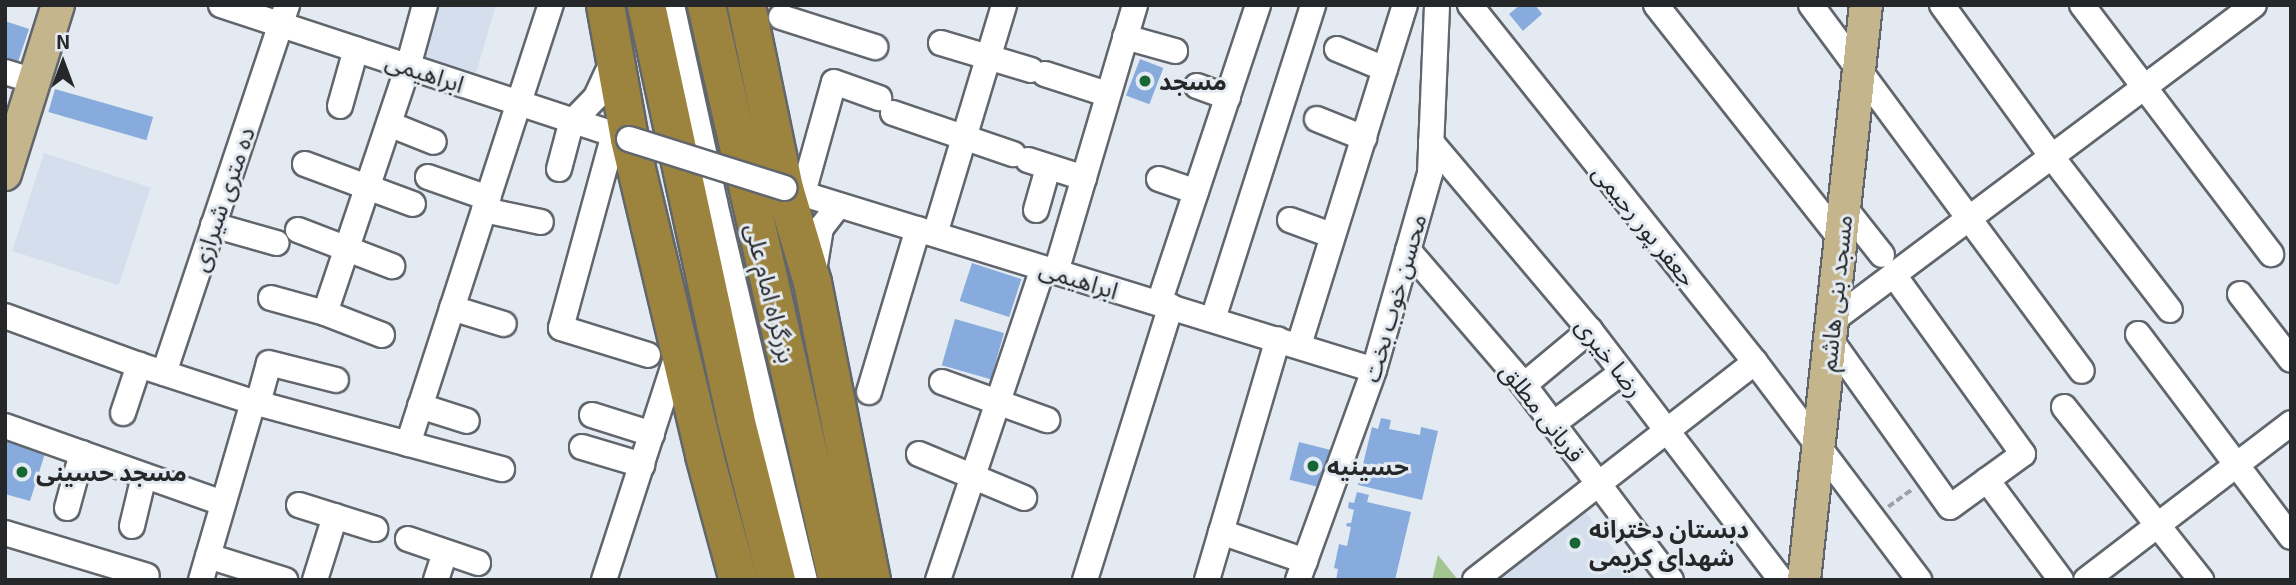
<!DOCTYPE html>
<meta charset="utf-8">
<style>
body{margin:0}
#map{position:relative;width:2296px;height:585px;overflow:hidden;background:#e4eaf1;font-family:"Exo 2","Noto Sans Arabic",sans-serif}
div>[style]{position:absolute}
.built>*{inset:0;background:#d4deec;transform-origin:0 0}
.green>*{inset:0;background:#a3c592}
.building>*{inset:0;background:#87abdd;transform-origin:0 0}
.path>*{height:3.5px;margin-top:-1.75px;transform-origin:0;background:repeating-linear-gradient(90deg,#9da2a7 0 7px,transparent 0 10.5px)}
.roads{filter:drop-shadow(2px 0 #61666d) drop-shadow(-2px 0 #61666d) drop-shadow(0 2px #61666d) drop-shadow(0 -2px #61666d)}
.minor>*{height:24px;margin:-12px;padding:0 12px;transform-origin:12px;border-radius:12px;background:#fff}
.major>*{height:32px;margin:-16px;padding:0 16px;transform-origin:16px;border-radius:16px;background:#c4b58c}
.highway>*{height:37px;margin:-18.5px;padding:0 18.5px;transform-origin:18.5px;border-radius:18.5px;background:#9c843f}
.bridges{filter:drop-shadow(2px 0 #61666d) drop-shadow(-2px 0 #61666d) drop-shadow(0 2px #61666d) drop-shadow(0 -2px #61666d)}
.minor-bridge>*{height:24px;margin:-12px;padding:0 12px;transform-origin:12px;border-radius:12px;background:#fff}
.dots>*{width:19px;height:19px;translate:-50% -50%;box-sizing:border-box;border:4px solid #e4eaf1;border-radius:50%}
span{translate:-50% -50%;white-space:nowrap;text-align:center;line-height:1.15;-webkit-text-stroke:6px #e4eaf1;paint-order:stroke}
.street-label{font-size:24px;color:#252729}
.poi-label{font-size:24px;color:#252729;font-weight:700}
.left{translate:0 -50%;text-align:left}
.frame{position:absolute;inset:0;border:7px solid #252729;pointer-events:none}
.north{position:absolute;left:28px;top:28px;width:70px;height:70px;-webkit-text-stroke:5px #e4eaf1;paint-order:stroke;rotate:0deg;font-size:19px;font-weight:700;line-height:28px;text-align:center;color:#252729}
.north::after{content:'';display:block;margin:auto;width:24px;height:32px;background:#252729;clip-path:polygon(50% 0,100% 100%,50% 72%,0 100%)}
</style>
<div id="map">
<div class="built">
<div style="clip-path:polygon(432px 5px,496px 5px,476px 73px,417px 56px)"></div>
<div style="left:44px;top:153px;width:112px;height:103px;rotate:18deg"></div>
<div style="clip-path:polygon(1584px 510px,1637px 580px,1492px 580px)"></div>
</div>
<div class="green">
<div style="clip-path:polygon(1438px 555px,1458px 580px,1432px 580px)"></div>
</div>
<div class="building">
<div style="clip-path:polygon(674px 5px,692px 5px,708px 61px,687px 61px)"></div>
<div style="clip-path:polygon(1520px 5px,1535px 5px,1542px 14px,1523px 31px,1509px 14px)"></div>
<div style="clip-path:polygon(5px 21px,29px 29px,18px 62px,5px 57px)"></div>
<div style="left:1140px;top:59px;width:25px;height:39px;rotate:21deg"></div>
<div style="left:55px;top:89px;width:102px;height:24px;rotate:16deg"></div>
<div style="left:972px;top:263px;width:52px;height:40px;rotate:18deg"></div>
<div style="left:955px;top:319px;width:51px;height:48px;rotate:16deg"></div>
<div style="clip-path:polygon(1381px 418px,1391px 420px,1389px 429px,1420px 435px,1421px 427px,1438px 431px,1422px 500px,1358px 485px,1372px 427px,1378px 429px)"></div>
<div style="clip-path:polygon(5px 437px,46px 450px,30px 501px,5px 494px)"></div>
<div style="left:1299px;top:442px;width:38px;height:39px;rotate:14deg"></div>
<div style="clip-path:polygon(1357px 492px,1369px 495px,1367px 502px,1411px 512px,1395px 580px,1336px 580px,1338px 569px,1334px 568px,1339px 544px,1347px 546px,1351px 527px,1346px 526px,1347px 523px,1351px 523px,1354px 510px,1348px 508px,1349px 502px,1354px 503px)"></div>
</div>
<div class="path">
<div style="left:1888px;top:507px;width:31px;rotate:-36deg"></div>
</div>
<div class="roads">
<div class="minor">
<div style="left:221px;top:5px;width:429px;rotate:18.2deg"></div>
<div style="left:672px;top:5px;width:203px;rotate:77.7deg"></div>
<div style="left:715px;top:203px;width:388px;rotate:76.6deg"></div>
<div style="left:1470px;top:5px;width:457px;rotate:51.4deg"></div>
<div style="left:1755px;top:362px;width:273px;rotate:53deg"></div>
<div style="left:1656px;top:5px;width:297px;rotate:51.7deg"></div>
<div style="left:1811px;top:5px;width:455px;rotate:53.5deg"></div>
<div style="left:1942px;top:5px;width:188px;rotate:54.1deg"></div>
<div style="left:2052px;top:157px;width:193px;rotate:52.4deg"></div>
<div style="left:2082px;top:5px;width:313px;rotate:52.8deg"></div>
<div style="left:781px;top:17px;width:99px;rotate:17.7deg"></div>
<div style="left:1125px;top:37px;width:52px;rotate:15.6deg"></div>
<div style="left:941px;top:43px;width:94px;rotate:16.7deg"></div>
<div style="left:1337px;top:49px;width:52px;rotate:22.6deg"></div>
<div style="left:5px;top:72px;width:30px;rotate:17deg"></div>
<div style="left:1045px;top:74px;width:65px;rotate:17.9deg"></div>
<div style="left:1197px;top:86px;width:33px;rotate:20deg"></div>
<div style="left:340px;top:106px;width:59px;rotate:-74.3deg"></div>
<div style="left:893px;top:113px;width:127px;rotate:18.9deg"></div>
<div style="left:1317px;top:119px;width:51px;rotate:22deg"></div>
<div style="left:573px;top:121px;width:33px;rotate:-46deg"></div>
<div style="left:596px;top:97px;width:43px;rotate:-65.2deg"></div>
<div style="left:389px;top:124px;width:48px;rotate:21.8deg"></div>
<div style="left:614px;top:134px;width:201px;rotate:105.3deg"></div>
<div style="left:561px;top:328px;width:91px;rotate:17.2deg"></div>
<div style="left:1431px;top:142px;width:246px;rotate:49.8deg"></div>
<div style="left:1590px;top:330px;width:315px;rotate:52.6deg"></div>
<div style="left:1028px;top:160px;width:59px;rotate:17.8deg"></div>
<div style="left:305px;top:164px;width:115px;rotate:20.3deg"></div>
<div style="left:559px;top:169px;width:51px;rotate:-75.1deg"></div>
<div style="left:428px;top:177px;width:64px;rotate:19.3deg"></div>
<div style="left:1159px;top:179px;width:39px;rotate:19deg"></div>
<div style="left:784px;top:188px;width:617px;rotate:17.14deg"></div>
<div style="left:803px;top:193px;width:115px;rotate:-74.4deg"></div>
<div style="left:834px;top:82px;width:48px;rotate:19.6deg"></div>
<div style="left:1844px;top:207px;width:61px;rotate:51.6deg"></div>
<div style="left:484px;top:210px;width:58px;rotate:11.9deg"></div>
<div style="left:1036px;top:210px;width:44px;rotate:-74.1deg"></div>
<div style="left:1290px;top:220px;width:44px;rotate:20.1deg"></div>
<div style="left:213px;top:225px;width:66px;rotate:15.9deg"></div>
<div style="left:298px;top:230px;width:101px;rotate:21deg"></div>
<div style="left:935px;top:234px;width:239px;rotate:-73.2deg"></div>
<div style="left:1408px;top:250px;width:178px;rotate:49.3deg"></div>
<div style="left:1524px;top:385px;width:244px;rotate:53deg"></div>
<div style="left:814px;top:271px;width:44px;rotate:-80.8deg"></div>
<div style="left:821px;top:228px;width:29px;rotate:-52deg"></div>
<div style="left:1056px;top:272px;width:278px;rotate:-73.5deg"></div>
<div style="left:2240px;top:294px;width:83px;rotate:52.3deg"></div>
<div style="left:271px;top:298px;width:56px;rotate:15.5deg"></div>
<div style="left:325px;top:313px;width:61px;rotate:21.1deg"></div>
<div style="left:1159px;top:303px;width:314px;rotate:-71.6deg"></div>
<div style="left:452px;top:308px;width:54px;rotate:17.1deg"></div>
<div style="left:325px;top:313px;width:260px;rotate:-71.4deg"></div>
<div style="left:408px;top:67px;width:64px;rotate:-74.7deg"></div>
<div style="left:5px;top:316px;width:143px;rotate:20.1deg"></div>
<div style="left:139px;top:365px;width:120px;rotate:18deg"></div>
<div style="left:253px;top:402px;width:258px;rotate:15.1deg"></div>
<div style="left:1213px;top:319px;width:330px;rotate:-72.3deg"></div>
<div style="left:1832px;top:321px;width:527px;rotate:-36.83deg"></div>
<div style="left:2138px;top:334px;width:254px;rotate:53deg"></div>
<div style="left:1830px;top:339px;width:206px;rotate:54.5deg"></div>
<div style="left:1950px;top:507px;width:90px;rotate:-36deg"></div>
<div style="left:2023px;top:454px;width:221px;rotate:-125.8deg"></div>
<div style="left:1299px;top:345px;width:356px;rotate:-72.7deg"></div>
<div style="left:164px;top:373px;width:388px;rotate:-71.5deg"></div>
<div style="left:942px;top:382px;width:112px;rotate:19.9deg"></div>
<div style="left:1524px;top:385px;width:86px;rotate:-39.8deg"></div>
<div style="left:869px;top:392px;width:170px;rotate:-73.3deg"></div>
<div style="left:258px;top:403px;width:41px;rotate:-74.6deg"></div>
<div style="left:269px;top:363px;width:69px;rotate:14.2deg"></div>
<div style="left:420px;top:406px;width:49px;rotate:17.7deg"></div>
<div style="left:2064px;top:407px;width:221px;rotate:51.6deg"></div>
<div style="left:123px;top:413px;width:51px;rotate:-71.6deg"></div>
<div style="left:592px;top:415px;width:63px;rotate:17.6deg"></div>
<div style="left:1553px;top:424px;width:86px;rotate:-37deg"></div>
<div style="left:5px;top:426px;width:231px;rotate:19.5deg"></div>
<div style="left:408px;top:444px;width:462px;rotate:-72deg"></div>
<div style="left:582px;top:447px;width:63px;rotate:16.7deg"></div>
<div style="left:919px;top:454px;width:114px;rotate:22.7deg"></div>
<div style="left:1987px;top:480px;width:124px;rotate:53.5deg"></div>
<div style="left:299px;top:505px;width:80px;rotate:17.5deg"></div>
<div style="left:67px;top:508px;width:57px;rotate:-74.7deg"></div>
<div style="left:132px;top:526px;width:51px;rotate:-76.5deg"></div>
<div style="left:1221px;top:532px;width:89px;rotate:19deg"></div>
<div style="left:5px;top:533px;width:148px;rotate:16.8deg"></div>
<div style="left:408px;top:539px;width:74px;rotate:18.9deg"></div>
<div style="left:208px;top:556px;width:81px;rotate:17.3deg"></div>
<div style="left:201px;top:580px;width:185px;rotate:-73.7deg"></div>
<div style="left:315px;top:580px;width:67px;rotate:-72.6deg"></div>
<div style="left:436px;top:580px;width:29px;rotate:-72deg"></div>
<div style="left:604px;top:580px;width:226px;rotate:-72deg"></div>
<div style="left:938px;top:580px;width:329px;rotate:-71.4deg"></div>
<div style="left:1085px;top:580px;width:287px;rotate:-72.6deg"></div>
<div style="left:1207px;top:580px;width:251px;rotate:-73.6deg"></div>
<div style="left:1298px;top:580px;width:223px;rotate:-70.1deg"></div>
<div style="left:1374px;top:370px;width:205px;rotate:-74.1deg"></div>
<div style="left:1430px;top:173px;width:168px;rotate:-87.6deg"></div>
<div style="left:1475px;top:580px;width:355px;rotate:-37.9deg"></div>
<div style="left:2086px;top:580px;width:258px;rotate:-37.4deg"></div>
</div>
<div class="major">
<div style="left:5px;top:174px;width:177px;rotate:-72.6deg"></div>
<div style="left:1804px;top:580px;width:578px;rotate:-83.85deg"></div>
</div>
<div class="highway">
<div style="left:605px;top:5px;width:136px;rotate:79.8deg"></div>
<div style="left:629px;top:139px;width:325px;rotate:76.6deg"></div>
<div style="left:704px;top:455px;width:130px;rotate:74.8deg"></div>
<div style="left:646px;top:5px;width:422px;rotate:77.8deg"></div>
<div style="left:735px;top:418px;width:167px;rotate:75.8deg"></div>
<div style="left:706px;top:5px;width:590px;rotate:77.17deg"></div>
<div style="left:746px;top:5px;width:187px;rotate:78.3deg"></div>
<div style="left:784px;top:188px;width:98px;rotate:73.4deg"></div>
<div style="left:812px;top:282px;width:304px;rotate:78.8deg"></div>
</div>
</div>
<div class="bridges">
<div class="minor-bridge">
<div style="left:629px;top:139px;width:163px;rotate:17.5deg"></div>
</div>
</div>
<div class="dots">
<div style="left:1145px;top:81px;background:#176636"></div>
<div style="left:1313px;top:466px;background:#176636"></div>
<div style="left:22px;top:472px;background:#176636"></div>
<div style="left:1575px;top:543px;background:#176636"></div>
</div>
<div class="street-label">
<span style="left:425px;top:72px;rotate:18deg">ابراهیمی</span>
<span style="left:222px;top:199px;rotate:-71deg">ده متری شیرازی</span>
<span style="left:1645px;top:225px;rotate:51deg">جعفر پور رحیمی</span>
<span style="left:1079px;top:279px;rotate:17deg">ابراهیمی</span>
<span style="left:771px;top:293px;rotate:76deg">بزرگراه امام علی</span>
<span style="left:1835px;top:293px;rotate:-84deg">مسجد بنی هاشم</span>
<span style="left:1394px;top:298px;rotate:-74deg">محسن خوب بخت</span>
<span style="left:1610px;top:357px;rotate:52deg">رضا خیری</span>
<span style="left:1543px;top:412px;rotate:52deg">قربانی مطلق</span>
</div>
<div class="poi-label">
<span class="left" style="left:1159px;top:81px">مسجد</span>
<span class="left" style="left:1327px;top:466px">حسینیه</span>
<span class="left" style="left:36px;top:472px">مسجد حسینی</span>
<span class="left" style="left:1589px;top:543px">دبستان دخترانه<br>شهدای کریمی</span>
</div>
<div class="frame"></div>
<div class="north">N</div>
</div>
